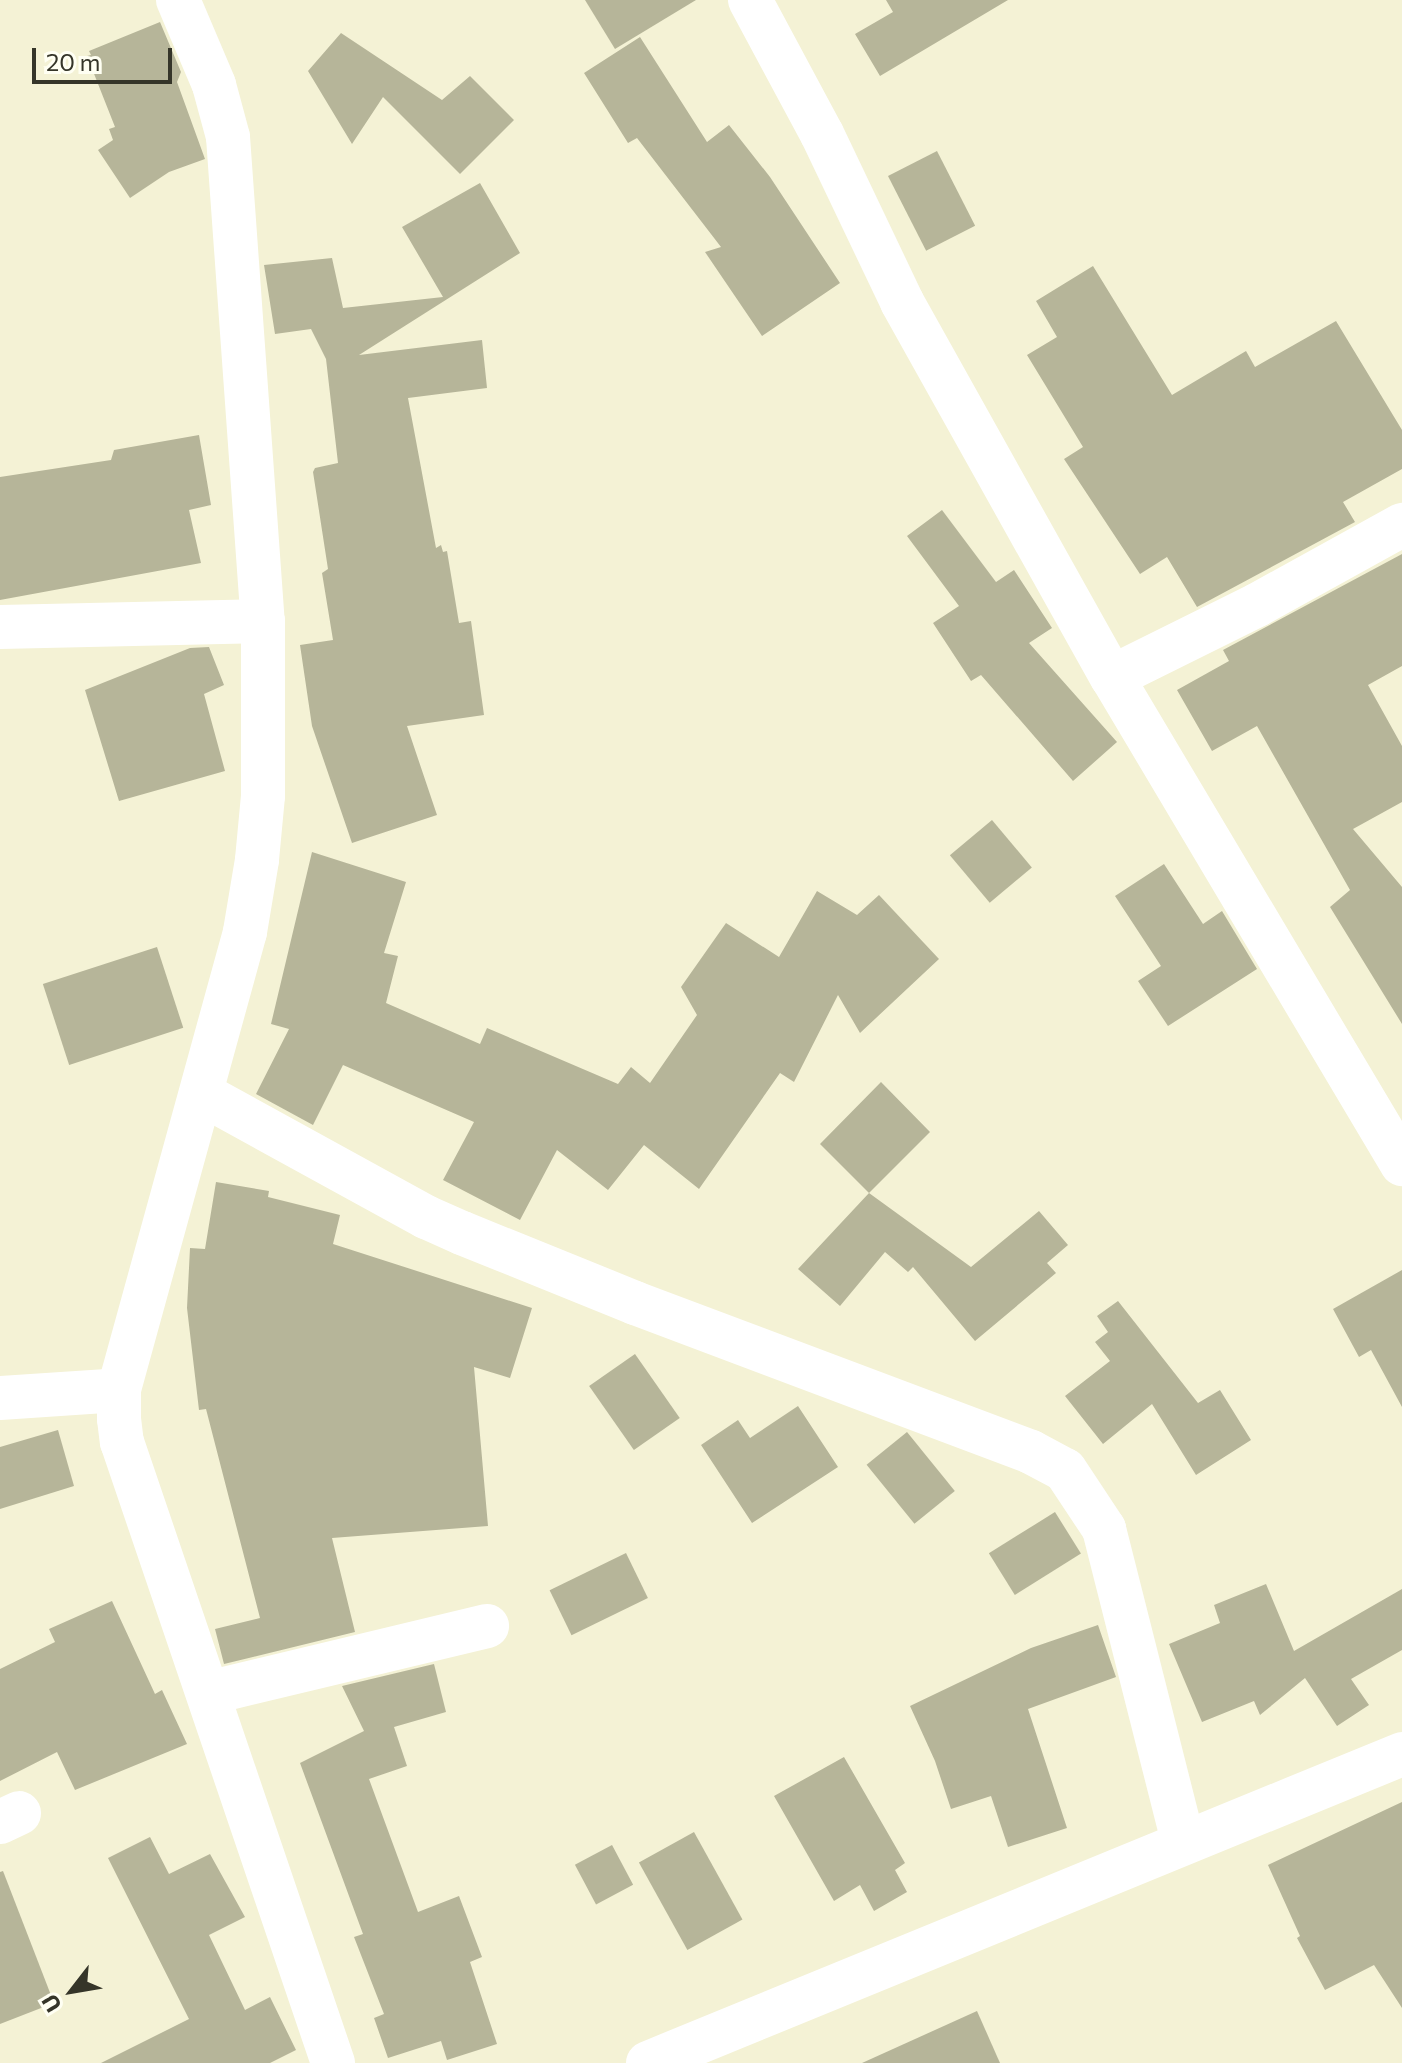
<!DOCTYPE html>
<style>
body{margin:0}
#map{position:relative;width:1402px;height:2063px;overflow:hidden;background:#f4f2d5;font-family:Commissioner,sans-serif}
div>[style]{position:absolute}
.building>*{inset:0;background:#b6b599;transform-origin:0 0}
.street>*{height:44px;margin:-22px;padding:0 22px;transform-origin:22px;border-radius:22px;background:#fff}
.secondary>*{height:44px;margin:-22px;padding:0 22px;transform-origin:22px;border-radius:22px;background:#fff}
span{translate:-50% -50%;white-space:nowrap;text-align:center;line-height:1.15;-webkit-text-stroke:6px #fffff3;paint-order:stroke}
.north{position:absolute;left:32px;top:1951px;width:80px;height:80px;-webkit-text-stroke:6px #fffff3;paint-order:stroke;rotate:239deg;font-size:22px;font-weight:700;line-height:32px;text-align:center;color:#353529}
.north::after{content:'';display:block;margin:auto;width:28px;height:36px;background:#353529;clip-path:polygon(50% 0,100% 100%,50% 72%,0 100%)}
.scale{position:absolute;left:32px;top:48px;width:140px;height:36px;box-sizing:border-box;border:4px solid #353529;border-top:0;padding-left:10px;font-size:24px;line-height:28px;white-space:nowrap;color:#353529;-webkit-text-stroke:6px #fffff3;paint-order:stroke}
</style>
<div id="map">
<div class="building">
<div style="clip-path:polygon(585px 0,696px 0,615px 49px)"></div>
<div style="clip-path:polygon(886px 0,1008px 0,880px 76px,855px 34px,893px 12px)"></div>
<div style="clip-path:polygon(160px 22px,181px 72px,177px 82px,205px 159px,169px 172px,130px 198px,98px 150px,113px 140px,109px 129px,115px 127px,87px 56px,91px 55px,89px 51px)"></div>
<div style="clip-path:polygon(341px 33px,442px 100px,470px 76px,514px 120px,460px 174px,383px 97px,352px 144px,308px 71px)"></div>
<div style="clip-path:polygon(640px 37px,707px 142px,729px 125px,770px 177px,840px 283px,762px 336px,705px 252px,721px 247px,637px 138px,628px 143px,584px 73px)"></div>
<div style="left:937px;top:151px;width:84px;height:55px;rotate:63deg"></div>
<div style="clip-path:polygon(480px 183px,520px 253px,359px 355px,482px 340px,487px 388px,408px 398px,436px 548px,441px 545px,443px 552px,447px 551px,459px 623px,471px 621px,484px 715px,407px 726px,437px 815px,352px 843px,312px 726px,300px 645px,333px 640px,322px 573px,328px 569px,313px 472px,315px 468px,338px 463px,326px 359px,311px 329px,275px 334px,264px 265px,332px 258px,343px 308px,443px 297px,402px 227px)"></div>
<div style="clip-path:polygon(1093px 266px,1172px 395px,1246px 351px,1255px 367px,1336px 321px,1402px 430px,1402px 469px,1343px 502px,1355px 522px,1197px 607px,1167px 557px,1140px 574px,1064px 459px,1083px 447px,1027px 355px,1057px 337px,1036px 301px)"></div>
<div style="clip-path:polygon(199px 435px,211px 505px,189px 510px,201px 563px,0 600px,0 477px,111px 460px,114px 450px)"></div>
<div style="clip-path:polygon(942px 510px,996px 582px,1014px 570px,1052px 628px,1029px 643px,1117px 742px,1073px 781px,981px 675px,971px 681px,933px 623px,959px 606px,907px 536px)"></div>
<div style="clip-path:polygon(1402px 554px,1402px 666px,1368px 685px,1402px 746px,1402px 802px,1353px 829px,1402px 887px,1402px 1024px,1330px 907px,1350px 890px,1257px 726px,1212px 751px,1177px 690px,1229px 661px,1223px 650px)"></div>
<div style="clip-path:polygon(209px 647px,224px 685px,204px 694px,225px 771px,119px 801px,85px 690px,190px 648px)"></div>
<div style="left:992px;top:820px;width:62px;height:55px;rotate:50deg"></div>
<div style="clip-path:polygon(312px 852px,406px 882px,384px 953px,398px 956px,386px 1003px,480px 1044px,487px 1028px,618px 1084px,631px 1067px,650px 1083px,697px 1015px,681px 987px,726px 923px,779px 957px,817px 891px,857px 915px,879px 895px,939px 959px,860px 1033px,838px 995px,794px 1082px,780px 1073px,699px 1189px,644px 1145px,608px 1190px,557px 1150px,520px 1220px,443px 1180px,474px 1122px,343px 1065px,313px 1125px,256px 1094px,289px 1029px,271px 1024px)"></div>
<div style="clip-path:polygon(1164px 864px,1203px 924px,1222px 911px,1257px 969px,1168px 1026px,1138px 981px,1161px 966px,1115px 896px)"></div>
<div style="left:157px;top:947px;width:85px;height:120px;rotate:72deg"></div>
<div style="clip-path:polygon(881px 1082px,930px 1132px,869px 1193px,971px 1267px,1039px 1211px,1068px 1245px,1047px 1263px,1056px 1273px,975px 1341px,913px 1267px,908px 1272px,885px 1252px,840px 1306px,798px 1269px,869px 1193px,820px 1144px)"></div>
<div style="clip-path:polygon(216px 1182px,269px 1191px,268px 1197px,340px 1215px,333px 1244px,532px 1308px,510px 1378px,474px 1367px,488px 1526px,332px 1538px,355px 1632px,224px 1664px,215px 1629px,260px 1618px,206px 1409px,199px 1410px,187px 1308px,190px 1248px,205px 1249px)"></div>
<div style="clip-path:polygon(1402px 1270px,1402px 1407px,1371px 1350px,1359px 1357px,1333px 1309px)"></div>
<div style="clip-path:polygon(1118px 1301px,1198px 1403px,1220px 1390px,1251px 1440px,1196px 1475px,1152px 1404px,1103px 1444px,1065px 1396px,1110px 1361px,1095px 1342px,1108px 1332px,1097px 1316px)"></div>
<div style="left:635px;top:1354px;width:78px;height:56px;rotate:55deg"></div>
<div style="clip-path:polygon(798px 1406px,838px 1467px,752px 1523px,701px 1445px,738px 1420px,750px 1438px)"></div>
<div style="clip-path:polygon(58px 1430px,74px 1486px,0 1509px,0 1447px)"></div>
<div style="left:907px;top:1432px;width:76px;height:52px;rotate:51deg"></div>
<div style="left:1055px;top:1512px;width:49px;height:78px;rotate:58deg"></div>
<div style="left:626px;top:1553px;width:50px;height:85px;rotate:64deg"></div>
<div style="clip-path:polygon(1266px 1584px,1294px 1651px,1402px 1589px,1402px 1650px,1351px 1679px,1369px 1705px,1337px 1726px,1305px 1678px,1260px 1715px,1254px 1701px,1202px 1722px,1169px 1644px,1220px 1623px,1214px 1605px)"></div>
<div style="clip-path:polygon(112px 1601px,155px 1694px,162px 1690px,187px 1744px,75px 1790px,57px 1752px,0 1781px,0 1669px,55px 1642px,49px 1629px)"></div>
<div style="clip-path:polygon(1098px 1625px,1116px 1677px,1028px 1709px,1067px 1828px,1008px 1847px,991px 1796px,951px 1809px,935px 1761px,910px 1706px,1031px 1648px)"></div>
<div style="clip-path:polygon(434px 1664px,446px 1712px,394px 1727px,407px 1766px,369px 1779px,418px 1912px,459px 1896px,482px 1957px,470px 1962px,497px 2044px,447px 2060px,441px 2041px,388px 2058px,374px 2018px,384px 2014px,354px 1937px,363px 1934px,300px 1763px,364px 1731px,342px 1686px)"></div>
<div style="clip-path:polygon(844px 1757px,905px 1863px,895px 1870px,907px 1892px,874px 1911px,860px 1885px,834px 1901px,774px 1796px)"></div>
<div style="clip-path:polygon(1402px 1802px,1402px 2008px,1374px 1965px,1325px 1990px,1297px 1938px,1300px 1936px,1268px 1865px)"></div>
<div style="left:694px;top:1832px;width:100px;height:63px;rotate:61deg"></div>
<div style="clip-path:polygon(150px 1837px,169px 1874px,210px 1854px,245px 1917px,209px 1935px,245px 2010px,270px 1997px,296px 2050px,270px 2063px,101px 2063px,189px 2019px,108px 1858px)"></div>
<div style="left:612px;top:1845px;width:45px;height:42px;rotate:62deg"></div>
<div style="clip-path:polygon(3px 1871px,54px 2003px,0 2024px,0 1872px)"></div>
<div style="clip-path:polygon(977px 2011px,1000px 2063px,862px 2063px)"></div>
</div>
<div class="street">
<div style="left:178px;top:0;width:92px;rotate:67deg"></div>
<div style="left:214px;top:85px;width:54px;rotate:74.9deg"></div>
<div style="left:228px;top:137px;width:485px;rotate:85.9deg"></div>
<div style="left:263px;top:621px;width:175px;rotate:90deg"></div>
<div style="left:263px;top:796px;width:64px;rotate:95.4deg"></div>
<div style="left:257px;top:860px;width:73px;rotate:99.5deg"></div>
<div style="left:245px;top:932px;width:475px;rotate:105.4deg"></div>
<div style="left:119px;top:1390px;width:29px;rotate:90deg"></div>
<div style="left:119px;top:1419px;width:23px;rotate:83deg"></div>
<div style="left:122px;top:1442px;width:656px;rotate:71.23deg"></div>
<div style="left:0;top:627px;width:263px;rotate:-1.3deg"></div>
<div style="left:1112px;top:677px;width:162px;rotate:-26.4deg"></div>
<div style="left:1257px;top:605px;width:166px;rotate:-28.9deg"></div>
<div style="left:202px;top:1094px;width:256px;rotate:28.8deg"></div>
<div style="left:426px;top:1217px;width:39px;rotate:24deg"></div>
<div style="left:462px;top:1233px;width:187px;rotate:22deg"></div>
<div style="left:635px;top:1303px;width:423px;rotate:20.6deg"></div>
<div style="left:1031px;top:1452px;width:38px;rotate:28deg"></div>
<div style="left:1065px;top:1470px;width:71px;rotate:56.5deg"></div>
<div style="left:1104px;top:1529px;width:322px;rotate:75.8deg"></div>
<div style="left:0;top:1398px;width:119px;rotate:-3.8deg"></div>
<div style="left:208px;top:1693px;width:287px;rotate:-13.5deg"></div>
<div style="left:0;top:1822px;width:21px;rotate:-25deg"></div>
<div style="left:648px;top:2063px;width:815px;rotate:-22.28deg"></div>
</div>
<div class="secondary">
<div style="left:750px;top:0;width:152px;rotate:61.8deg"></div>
<div style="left:822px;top:134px;width:186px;rotate:64.5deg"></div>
<div style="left:902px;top:302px;width:430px;rotate:60.8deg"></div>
<div style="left:1112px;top:677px;width:567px;rotate:59.23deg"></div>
</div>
<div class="north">U</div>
<div class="scale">20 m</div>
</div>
